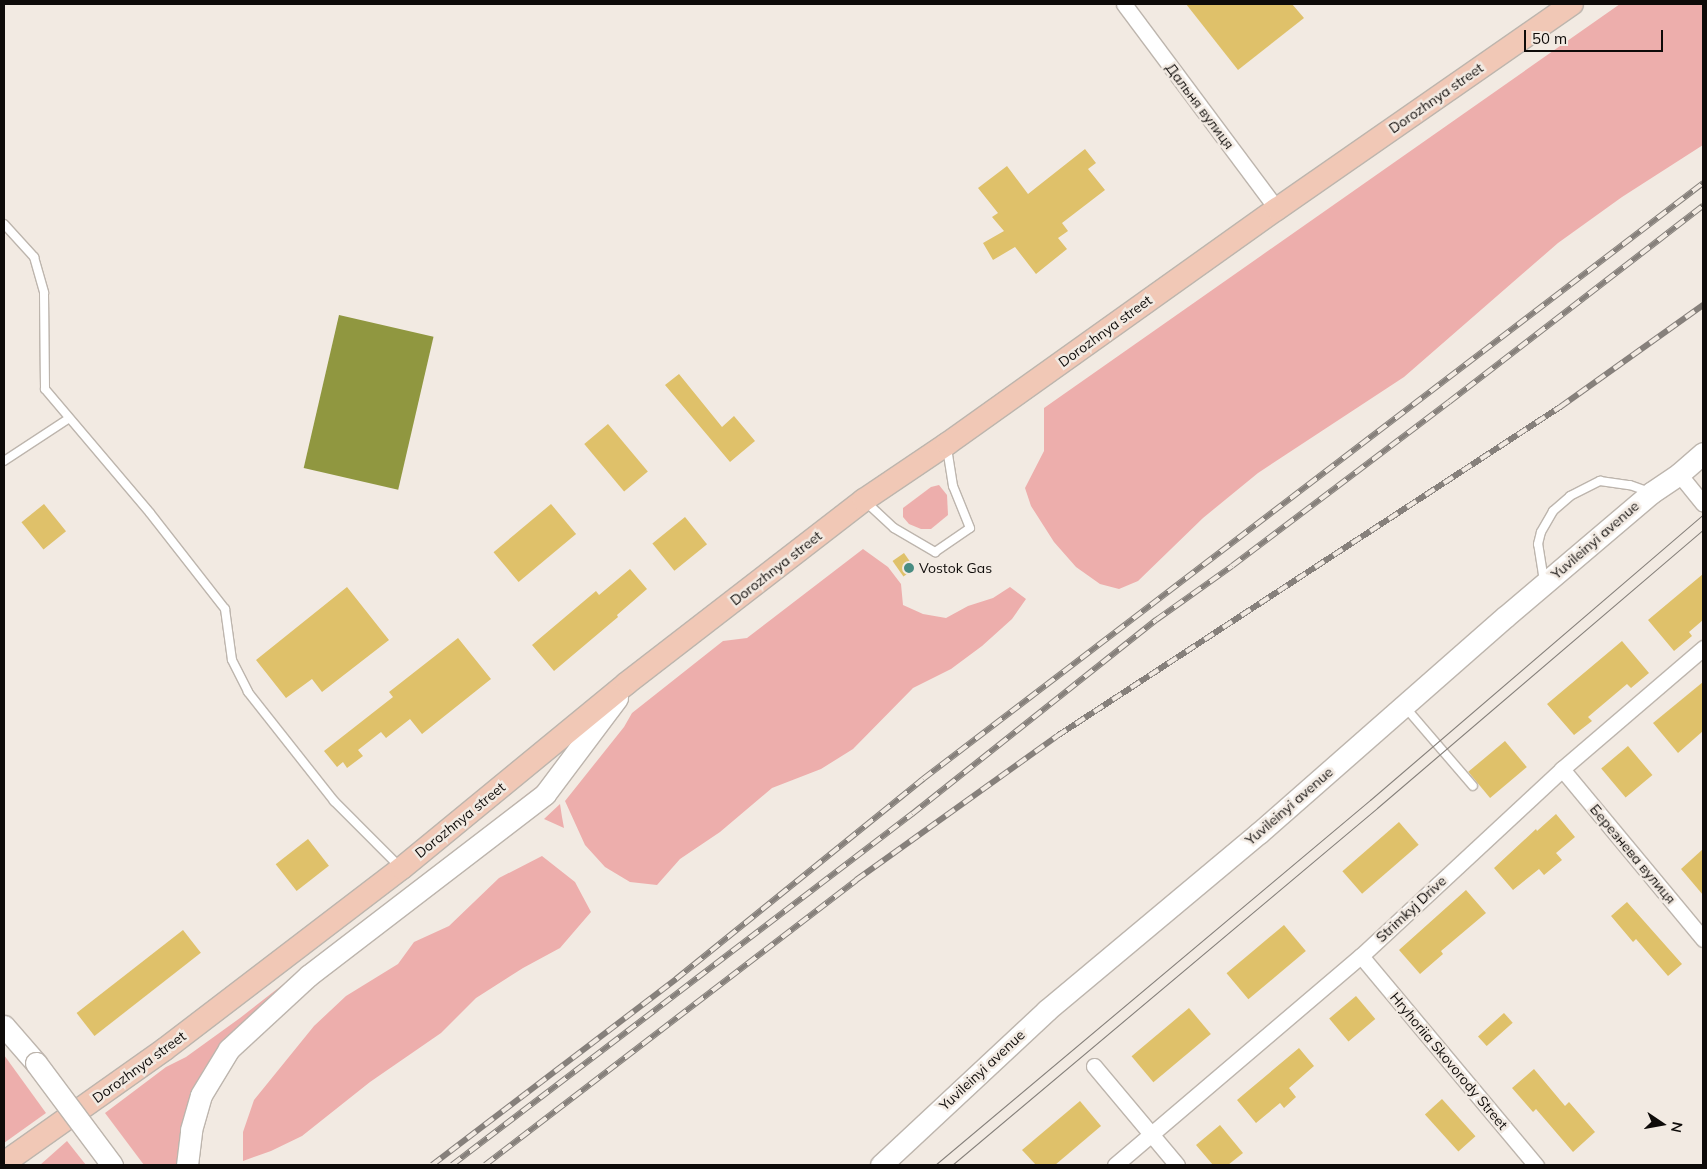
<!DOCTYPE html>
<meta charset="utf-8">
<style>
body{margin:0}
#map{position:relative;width:1707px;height:1169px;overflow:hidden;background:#f2eae2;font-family:Mulish,sans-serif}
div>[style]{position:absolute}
.green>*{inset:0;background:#edaeac}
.water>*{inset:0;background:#909740;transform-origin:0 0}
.building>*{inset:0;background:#dfc16a;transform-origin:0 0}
.roads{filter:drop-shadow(1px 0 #bdb5ad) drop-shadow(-1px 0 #bdb5ad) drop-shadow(0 1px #bdb5ad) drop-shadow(0 -1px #bdb5ad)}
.service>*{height:8px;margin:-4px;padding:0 4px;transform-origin:4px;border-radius:4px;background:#fff}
.minor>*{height:15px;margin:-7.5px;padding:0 7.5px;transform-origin:7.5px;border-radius:7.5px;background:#fff}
.secondary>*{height:21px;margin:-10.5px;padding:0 10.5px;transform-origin:10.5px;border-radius:10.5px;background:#fff}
.primary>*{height:22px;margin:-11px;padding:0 11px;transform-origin:11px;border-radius:11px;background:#f1c8b6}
.tram>*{height:1px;margin:-0.5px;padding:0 0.5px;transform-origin:0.5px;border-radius:0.5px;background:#86807b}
.rail>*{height:5.5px;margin-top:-2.75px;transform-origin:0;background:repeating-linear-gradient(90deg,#f2eae2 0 11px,#86807b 0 22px);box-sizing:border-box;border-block:1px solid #86807b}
.bridges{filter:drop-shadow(1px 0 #bdb5ad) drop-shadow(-1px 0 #bdb5ad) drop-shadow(0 1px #bdb5ad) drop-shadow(0 -1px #bdb5ad)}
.secondary-bridge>*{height:21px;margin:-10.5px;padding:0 10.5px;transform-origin:10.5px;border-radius:10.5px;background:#fff}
.dots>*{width:14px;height:14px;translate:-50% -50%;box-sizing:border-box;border:2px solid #f2eae2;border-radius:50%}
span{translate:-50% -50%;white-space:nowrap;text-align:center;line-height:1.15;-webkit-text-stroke:5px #f2eae2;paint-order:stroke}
.street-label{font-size:14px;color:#0e0b09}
.poi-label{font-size:14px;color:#0e0b09}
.left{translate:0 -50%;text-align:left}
.frame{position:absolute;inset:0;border:5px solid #0e0b09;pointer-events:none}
.north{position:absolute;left:1637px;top:1099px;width:50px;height:50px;-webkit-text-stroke:4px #f2eae2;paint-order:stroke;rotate:102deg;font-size:14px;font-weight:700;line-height:20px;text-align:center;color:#0e0b09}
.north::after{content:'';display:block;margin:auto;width:18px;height:22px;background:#0e0b09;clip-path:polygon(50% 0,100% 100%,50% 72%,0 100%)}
.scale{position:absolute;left:1524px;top:30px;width:139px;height:22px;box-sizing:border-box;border:2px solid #0e0b09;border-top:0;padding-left:6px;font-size:15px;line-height:18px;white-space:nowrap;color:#0e0b09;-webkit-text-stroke:4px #f2eae2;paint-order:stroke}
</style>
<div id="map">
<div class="green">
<div style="clip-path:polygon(1620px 4px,1703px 4px,1703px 145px,1622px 197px,1558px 243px,1404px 377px,1258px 473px,1203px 518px,1138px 581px,1119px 589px,1100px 584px,1076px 567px,1054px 542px,1031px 506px,1025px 488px,1044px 451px,1044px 408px)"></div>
<div style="clip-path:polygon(939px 485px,947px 495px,948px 515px,931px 529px,921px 529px,909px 524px,903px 517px,903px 508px,931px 487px)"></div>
<div style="clip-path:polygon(863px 549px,888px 567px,901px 584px,903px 605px,923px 614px,946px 618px,968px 606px,993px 598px,1010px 587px,1026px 599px,1012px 619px,982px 646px,951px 669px,913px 688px,853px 749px,821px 769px,772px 788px,720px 832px,680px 859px,657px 885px,630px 882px,605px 867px,585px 845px,565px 801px,624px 727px,632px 713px,723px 641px,747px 638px)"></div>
<div style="clip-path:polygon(549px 777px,223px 1043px,204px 1069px,193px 1091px,177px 1165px,144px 1165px,105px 1113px,166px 1067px,186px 1057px,240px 1018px)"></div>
<div style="clip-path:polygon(560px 804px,562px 817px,564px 828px,544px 819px)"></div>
<div style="clip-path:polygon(542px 856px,575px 882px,591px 912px,560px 948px,523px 968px,476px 998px,441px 1033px,370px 1082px,302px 1136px,271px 1151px,243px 1161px,243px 1132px,254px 1100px,314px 1026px,346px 996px,398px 964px,414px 942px,449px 926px,499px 878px)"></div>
<div style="clip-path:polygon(4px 1055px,46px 1113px,4px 1143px)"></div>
<div style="clip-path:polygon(67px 1141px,86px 1165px,40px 1165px)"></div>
</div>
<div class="water">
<div style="left:339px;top:315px;width:97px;height:157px;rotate:13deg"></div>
</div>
<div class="building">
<div style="clip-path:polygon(1186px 4px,1292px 4px,1304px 18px,1238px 70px)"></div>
<div style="clip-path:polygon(1085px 149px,1096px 163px,1088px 169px,1105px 190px,1062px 223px,1068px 231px,1058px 238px,1067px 249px,1036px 274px,1015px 247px,993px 260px,983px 243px,1004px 231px,992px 217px,998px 213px,978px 188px,1007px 166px,1028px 194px)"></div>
<div style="clip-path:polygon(679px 374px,722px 427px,734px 416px,755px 441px,730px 462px,665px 385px)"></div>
<div style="left:608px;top:424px;width:62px;height:31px;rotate:50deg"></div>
<div style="left:44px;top:504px;width:35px;height:29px;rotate:51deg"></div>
<div style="left:551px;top:504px;width:39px;height:75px;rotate:50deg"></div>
<div style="left:685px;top:517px;width:35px;height:42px;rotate:51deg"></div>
<div style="left:904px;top:553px;width:19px;height:14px;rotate:55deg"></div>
<div style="clip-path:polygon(630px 569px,647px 589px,617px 615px,618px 617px,554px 671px,532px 645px,596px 591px,599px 595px)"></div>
<div style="clip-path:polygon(1703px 574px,1703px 620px,1689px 632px,1692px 636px,1674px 651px,1648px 620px)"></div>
<div style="clip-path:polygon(347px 587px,389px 640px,322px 692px,312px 679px,286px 698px,256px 660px)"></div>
<div style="clip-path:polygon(458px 638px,491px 679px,422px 734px,410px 719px,386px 738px,381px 732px,358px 750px,363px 756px,347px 768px,343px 762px,337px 767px,324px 751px,393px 697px,389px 692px)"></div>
<div style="clip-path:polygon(1622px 641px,1649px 673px,1631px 688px,1627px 684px,1588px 717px,1592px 721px,1574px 735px,1547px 704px)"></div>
<div style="clip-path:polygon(1703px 682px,1703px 731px,1678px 753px,1653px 723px)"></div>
<div style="left:1505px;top:741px;width:34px;height:48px;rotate:50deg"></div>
<div style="left:1628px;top:746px;width:38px;height:35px;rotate:50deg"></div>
<div style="clip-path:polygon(1556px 814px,1575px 837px,1556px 853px,1562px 860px,1544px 875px,1539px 869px,1513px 890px,1494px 868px,1536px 829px,1537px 831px)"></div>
<div style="left:1399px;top:822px;width:30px;height:75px;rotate:49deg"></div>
<div style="left:308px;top:839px;width:34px;height:41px;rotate:52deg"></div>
<div style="clip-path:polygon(1703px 849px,1703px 895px,1681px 869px)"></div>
<div style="clip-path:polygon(1466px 890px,1486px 913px,1441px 951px,1443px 954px,1420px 974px,1399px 950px)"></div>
<div style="clip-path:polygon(1627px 902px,1682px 964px,1668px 976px,1636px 939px,1633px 942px,1611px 916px)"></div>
<div style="left:1284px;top:925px;width:34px;height:75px;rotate:50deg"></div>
<div style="left:183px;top:930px;width:29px;height:135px;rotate:52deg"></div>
<div style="left:1356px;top:996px;width:30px;height:35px;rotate:50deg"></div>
<div style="left:1189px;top:1008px;width:34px;height:75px;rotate:50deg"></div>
<div style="left:1504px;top:1013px;width:13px;height:35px;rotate:48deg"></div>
<div style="clip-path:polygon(1299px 1048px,1314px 1066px,1289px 1088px,1296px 1097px,1284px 1108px,1280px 1103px,1256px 1123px,1237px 1100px)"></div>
<div style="clip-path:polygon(1534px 1069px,1565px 1106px,1569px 1102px,1595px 1132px,1573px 1152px,1536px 1109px,1533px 1112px,1512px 1088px)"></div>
<div style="left:1442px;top:1099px;width:50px;height:23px;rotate:48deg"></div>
<div style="clip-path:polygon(1080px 1101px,1101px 1126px,1055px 1165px,1036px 1165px,1022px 1150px)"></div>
<div style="clip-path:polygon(1220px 1125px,1243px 1153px,1228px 1165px,1213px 1165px,1196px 1145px)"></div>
</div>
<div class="roads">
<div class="service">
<div style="left:4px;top:224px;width:45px;rotate:47.7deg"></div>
<div style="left:34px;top:257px;width:37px;rotate:74deg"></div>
<div style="left:44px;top:293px;width:96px;rotate:89.4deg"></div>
<div style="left:45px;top:389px;width:162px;rotate:49.7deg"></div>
<div style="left:150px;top:513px;width:122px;rotate:52deg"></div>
<div style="left:225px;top:609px;width:51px;rotate:82.2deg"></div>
<div style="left:232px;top:660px;width:36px;rotate:63deg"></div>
<div style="left:248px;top:692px;width:139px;rotate:51.7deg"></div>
<div style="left:334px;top:801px;width:93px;rotate:45deg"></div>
<div style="left:4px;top:461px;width:77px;rotate:-33.3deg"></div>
<div style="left:866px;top:502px;width:38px;rotate:43deg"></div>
<div style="left:894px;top:528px;width:48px;rotate:30.3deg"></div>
<div style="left:935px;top:552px;width:42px;rotate:-34.4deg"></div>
<div style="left:970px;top:528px;width:45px;rotate:-112deg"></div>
<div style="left:953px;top:486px;width:38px;rotate:-99deg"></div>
<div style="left:1544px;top:581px;width:37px;rotate:-99deg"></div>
<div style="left:1538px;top:544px;width:12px;rotate:-76deg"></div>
<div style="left:1541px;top:532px;width:24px;rotate:-60deg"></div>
<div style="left:1553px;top:511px;width:23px;rotate:-41deg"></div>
<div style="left:1570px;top:496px;width:34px;rotate:-27deg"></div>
<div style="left:1600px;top:481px;width:30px;rotate:8deg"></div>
<div style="left:1630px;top:485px;width:20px;rotate:20deg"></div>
<div style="left:1405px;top:707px;width:104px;rotate:49.3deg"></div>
</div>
<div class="minor">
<div style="left:1124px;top:4px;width:256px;rotate:53.3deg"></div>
<div style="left:1679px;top:474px;width:38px;rotate:51deg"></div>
<div style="left:1562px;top:769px;width:221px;rotate:50.3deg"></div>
<div style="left:1361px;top:956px;width:273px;rotate:50.1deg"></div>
<div style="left:1094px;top:1066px;width:129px;rotate:50deg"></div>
<div style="left:1115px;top:1165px;width:323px;rotate:-40.4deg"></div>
<div style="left:1361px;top:956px;width:275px;rotate:-42.9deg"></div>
<div style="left:1562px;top:769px;width:186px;rotate:-40.6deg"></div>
</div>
<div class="secondary">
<div style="left:4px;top:1026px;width:49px;rotate:49.1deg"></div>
<div style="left:187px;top:1165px;width:35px;rotate:-83deg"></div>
<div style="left:191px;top:1130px;width:36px;rotate:-74deg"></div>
<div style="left:201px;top:1095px;width:54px;rotate:-58.7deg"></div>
<div style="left:229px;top:1049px;width:108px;rotate:-42.7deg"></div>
<div style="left:308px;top:976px;width:299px;rotate:-37.5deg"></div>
<div style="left:545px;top:794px;width:120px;rotate:-53.1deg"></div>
<div style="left:881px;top:1165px;width:227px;rotate:-43deg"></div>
<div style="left:1047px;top:1010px;width:276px;rotate:-39.9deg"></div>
<div style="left:1259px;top:833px;width:327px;rotate:-41.3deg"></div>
<div style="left:1505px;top:617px;width:192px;rotate:-40.3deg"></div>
<div style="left:1651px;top:493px;width:34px;rotate:-34deg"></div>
<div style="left:1679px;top:474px;width:32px;rotate:-41deg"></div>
</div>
<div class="primary">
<div style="left:4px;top:1163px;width:197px;rotate:-35.3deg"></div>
<div style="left:165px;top:1049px;width:298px;rotate:-37.4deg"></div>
<div style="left:402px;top:868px;width:291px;rotate:-39.4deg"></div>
<div style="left:627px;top:683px;width:299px;rotate:-37.7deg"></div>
<div style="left:864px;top:500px;width:100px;rotate:-34deg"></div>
<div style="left:947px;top:444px;width:405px;rotate:-35.5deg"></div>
<div style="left:1277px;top:209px;width:359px;rotate:-34.8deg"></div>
</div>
</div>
<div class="tram">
<div style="left:935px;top:1165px;width:568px;rotate:-40deg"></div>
<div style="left:1370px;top:800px;width:438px;rotate:-40.6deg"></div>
<div style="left:952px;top:1165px;width:555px;rotate:-40.03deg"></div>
<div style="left:1377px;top:808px;width:428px;rotate:-40.5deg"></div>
</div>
<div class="rail">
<div style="left:432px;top:1165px;width:307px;rotate:-37.3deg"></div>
<div style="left:676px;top:979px;width:318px;rotate:-39deg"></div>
<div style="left:923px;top:779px;width:982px;rotate:-37.38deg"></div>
<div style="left:452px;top:1165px;width:579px;rotate:-37.35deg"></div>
<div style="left:912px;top:814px;width:312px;rotate:-38.5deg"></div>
<div style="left:1156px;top:620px;width:93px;rotate:-35.4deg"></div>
<div style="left:1232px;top:566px;width:272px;rotate:-37.1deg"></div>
<div style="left:1449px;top:402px;width:321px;rotate:-37.7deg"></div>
<div style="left:485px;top:1165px;width:468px;rotate:-37.5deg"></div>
<div style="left:856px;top:880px;width:247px;rotate:-35.6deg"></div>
<div style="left:1057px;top:736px;width:601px;rotate:-33.19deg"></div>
<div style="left:1560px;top:407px;width:176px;rotate:-35.5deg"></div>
</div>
<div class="bridges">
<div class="secondary-bridge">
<div style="left:36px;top:1063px;width:127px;rotate:53.3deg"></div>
</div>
</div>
<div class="dots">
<div style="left:909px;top:568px;background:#488c82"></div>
</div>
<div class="street-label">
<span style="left:1436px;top:98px;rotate:-35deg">Dorozhnya street</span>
<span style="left:1200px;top:106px;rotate:53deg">Дальня вулиця</span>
<span style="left:1105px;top:331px;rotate:-36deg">Dorozhnya street</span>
<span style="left:1595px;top:540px;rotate:-41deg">Yuvileinyi avenue</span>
<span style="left:776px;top:568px;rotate:-38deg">Dorozhnya street</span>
<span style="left:1289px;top:806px;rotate:-41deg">Yuvileinyi avenue</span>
<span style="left:460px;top:820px;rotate:-39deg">Dorozhnya street</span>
<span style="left:1633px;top:854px;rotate:50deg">Березнева вулиця</span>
<span style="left:1411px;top:909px;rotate:-43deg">Strimkyj Drive</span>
<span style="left:1449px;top:1061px;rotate:50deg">Hryhoriia Skovorody Street</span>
<span style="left:139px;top:1067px;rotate:-36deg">Dorozhnya street</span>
<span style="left:982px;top:1070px;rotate:-43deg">Yuvileinyi avenue</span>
</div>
<div class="poi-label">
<span class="left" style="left:919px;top:568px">Vostok Gas</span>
</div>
<div class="frame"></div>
<div class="north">N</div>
<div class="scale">50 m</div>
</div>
